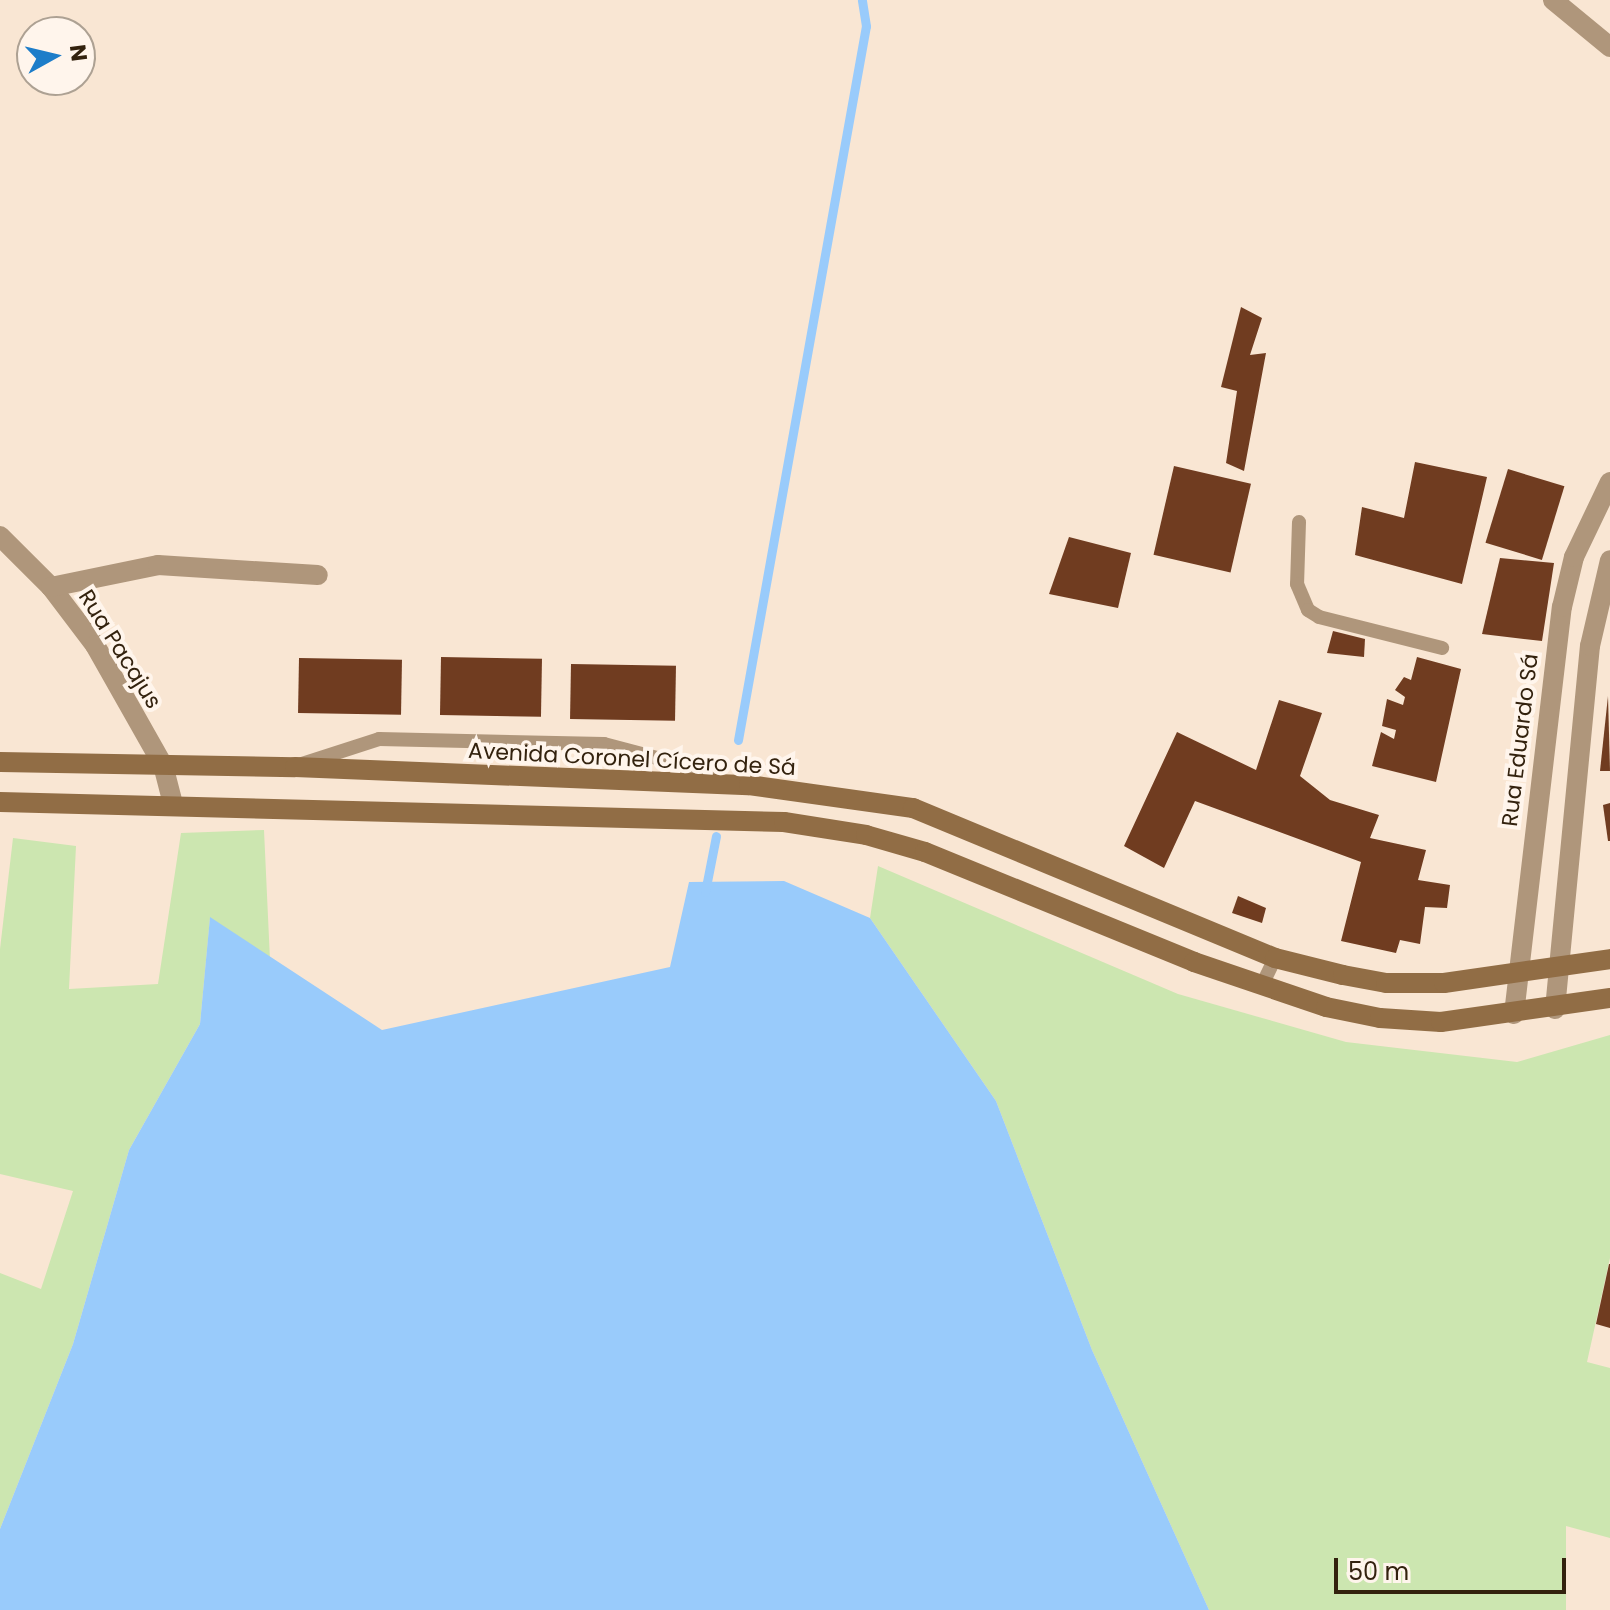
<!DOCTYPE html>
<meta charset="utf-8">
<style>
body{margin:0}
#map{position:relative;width:1610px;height:1610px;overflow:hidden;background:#f9e6d3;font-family:Poppins,sans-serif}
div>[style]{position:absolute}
.green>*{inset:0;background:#cce6b0}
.water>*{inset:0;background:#99cbfb}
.stream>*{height:9px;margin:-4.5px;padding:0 4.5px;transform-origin:4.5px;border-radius:4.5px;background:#99cbfb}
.building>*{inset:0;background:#703c20;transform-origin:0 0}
.service>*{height:14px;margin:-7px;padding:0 7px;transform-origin:7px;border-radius:7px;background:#af967b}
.minor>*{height:20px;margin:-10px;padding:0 10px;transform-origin:10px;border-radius:10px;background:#af967b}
.tertiary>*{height:20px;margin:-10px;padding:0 10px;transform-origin:10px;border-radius:10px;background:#af967b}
.secondary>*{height:20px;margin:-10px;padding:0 10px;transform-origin:10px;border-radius:10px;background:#916d45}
span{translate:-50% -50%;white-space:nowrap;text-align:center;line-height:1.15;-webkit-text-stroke:8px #fff5ec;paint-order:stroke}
.street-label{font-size:22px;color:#33220e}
.north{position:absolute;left:16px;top:16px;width:80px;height:80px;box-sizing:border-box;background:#fff5ec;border:2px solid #ada193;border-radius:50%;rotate:82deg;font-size:22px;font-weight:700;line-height:32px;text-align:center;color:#33220e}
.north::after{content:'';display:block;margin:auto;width:28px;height:36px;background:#1d7dc9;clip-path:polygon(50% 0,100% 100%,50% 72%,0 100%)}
.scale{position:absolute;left:1334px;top:1558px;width:232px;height:36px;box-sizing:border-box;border:4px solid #33220e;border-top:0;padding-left:10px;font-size:24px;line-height:28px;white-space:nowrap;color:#33220e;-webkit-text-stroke:6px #fff5ec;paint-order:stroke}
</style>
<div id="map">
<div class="green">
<div style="clip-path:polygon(264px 830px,270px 960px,210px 918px,200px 1024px,129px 1150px,73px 1344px,0 1529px,0 1273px,41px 1289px,73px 1191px,0 1174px,0 949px,13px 838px,76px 846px,69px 989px,158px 984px,181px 833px)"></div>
<div style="clip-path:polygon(878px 866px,1178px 994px,1346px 1042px,1517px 1062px,1610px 1035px,1610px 1258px,1587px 1362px,1610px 1368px,1610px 1538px,1566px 1526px,1566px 1610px,1209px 1610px,1092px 1350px,996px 1101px,870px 918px)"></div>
</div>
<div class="water">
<div style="clip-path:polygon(784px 881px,870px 918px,996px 1101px,1092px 1350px,1209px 1610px,0 1610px,0 1529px,73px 1344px,129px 1150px,200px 1024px,210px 917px,382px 1030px,670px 967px,689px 882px)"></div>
</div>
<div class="stream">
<div style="left:738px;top:740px;width:725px;rotate:-79.84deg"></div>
<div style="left:866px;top:26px;width:26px;rotate:-99deg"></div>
<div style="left:705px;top:892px;width:57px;rotate:-78.9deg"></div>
</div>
<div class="building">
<div style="clip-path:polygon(1241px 307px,1262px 318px,1250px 355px,1266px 353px,1244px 471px,1226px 463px,1237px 391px,1221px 387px)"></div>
<div style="clip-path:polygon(1415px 462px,1487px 477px,1462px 584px,1355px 555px,1362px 507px,1404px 518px)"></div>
<div style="left:1174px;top:466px;width:79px;height:91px;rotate:13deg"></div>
<div style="left:1508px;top:469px;width:59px;height:77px;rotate:17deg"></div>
<div style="clip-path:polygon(1069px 537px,1131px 553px,1118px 608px,1049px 594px)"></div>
<div style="clip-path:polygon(1500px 558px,1554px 563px,1542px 641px,1482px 634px)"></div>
<div style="clip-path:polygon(1333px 631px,1365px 639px,1364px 657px,1327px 653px)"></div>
<div style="left:441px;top:657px;width:101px;height:58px;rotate:1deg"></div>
<div style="clip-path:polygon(1417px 657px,1461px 669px,1436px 782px,1372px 766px,1381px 732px,1394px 739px,1396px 730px,1382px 726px,1387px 699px,1403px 705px,1405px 697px,1395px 690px,1404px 677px,1411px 680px)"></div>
<div style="left:299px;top:658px;width:103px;height:55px;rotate:1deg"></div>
<div style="left:571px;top:664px;width:105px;height:55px;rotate:1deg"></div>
<div style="clip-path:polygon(1608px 696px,1610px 771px,1600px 771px)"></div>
<div style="clip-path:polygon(1279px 700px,1322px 713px,1300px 776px,1330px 800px,1379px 815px,1370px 838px,1426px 850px,1418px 880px,1450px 885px,1447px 908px,1425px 907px,1420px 944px,1400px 940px,1396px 953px,1341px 941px,1361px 862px,1195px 801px,1164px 868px,1124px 846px,1177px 732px,1256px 770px)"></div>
<div style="clip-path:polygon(1610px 803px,1610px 841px,1608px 841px,1603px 805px)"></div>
<div style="clip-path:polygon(1238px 896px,1266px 908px,1262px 923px,1232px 913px)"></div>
<div style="clip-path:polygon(1609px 1264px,1610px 1264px,1610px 1328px,1596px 1324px)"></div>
</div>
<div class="service">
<div style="left:1299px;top:522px;width:62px;rotate:91.8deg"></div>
<div style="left:1297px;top:584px;width:28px;rotate:67deg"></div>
<div style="left:1308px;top:610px;width:13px;rotate:32deg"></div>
<div style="left:1319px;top:617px;width:127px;rotate:14.1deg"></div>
<div style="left:299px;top:765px;width:84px;rotate:-18deg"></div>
<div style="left:379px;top:739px;width:225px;rotate:1.3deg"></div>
<div style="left:604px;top:744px;width:94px;rotate:14.8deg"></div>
<div style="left:695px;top:768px;width:27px;rotate:33deg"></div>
<div style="left:1261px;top:987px;width:32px;rotate:-64deg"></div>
</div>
<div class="minor">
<div style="left:0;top:536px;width:72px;rotate:45deg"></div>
<div style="left:51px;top:587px;width:73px;rotate:52.8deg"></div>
<div style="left:95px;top:645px;width:138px;rotate:60.5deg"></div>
<div style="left:163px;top:765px;width:40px;rotate:75.6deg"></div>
<div style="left:51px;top:587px;width:109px;rotate:-11.6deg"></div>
<div style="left:158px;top:565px;width:160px;rotate:3.6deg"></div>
</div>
<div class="tertiary">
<div style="left:1553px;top:0;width:74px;rotate:39.5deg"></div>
<div style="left:1555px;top:1009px;width:365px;rotate:-84.5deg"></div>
<div style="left:1590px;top:646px;width:88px;rotate:-76.9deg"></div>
<div style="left:1514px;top:1014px;width:410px;rotate:-83.3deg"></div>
<div style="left:1562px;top:607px;width:51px;rotate:-76.5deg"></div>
<div style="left:1574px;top:557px;width:83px;rotate:-64.4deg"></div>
</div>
<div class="secondary">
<div style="left:0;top:762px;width:295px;rotate:1deg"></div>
<div style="left:295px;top:767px;width:454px;rotate:2.3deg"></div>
<div style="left:749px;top:785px;width:166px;rotate:8deg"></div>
<div style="left:913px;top:808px;width:392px;rotate:22.5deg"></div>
<div style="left:1275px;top:958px;width:70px;rotate:14deg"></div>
<div style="left:1343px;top:975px;width:44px;rotate:10.5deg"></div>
<div style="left:1386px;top:983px;width:58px"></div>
<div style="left:1444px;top:983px;width:168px;rotate:-8.2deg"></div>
<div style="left:0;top:802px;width:784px;rotate:1.46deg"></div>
<div style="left:784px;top:822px;width:83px;rotate:9deg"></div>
<div style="left:866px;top:835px;width:61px;rotate:16.1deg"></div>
<div style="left:925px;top:852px;width:291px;rotate:22.2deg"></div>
<div style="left:1194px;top:962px;width:139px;rotate:18.8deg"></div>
<div style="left:1326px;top:1007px;width:55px;rotate:11.5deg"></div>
<div style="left:1380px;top:1018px;width:61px;rotate:3.8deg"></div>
<div style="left:1441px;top:1022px;width:171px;rotate:-8.1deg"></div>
</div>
<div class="street-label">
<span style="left:120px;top:649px;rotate:58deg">Rua Pacajus</span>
<span style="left:1520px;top:740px;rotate:-83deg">Rua Eduardo Sá</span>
<span style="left:632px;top:759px;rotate:3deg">Avenida Coronel Cícero de Sá</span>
</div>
<div class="north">N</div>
<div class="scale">50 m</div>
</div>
